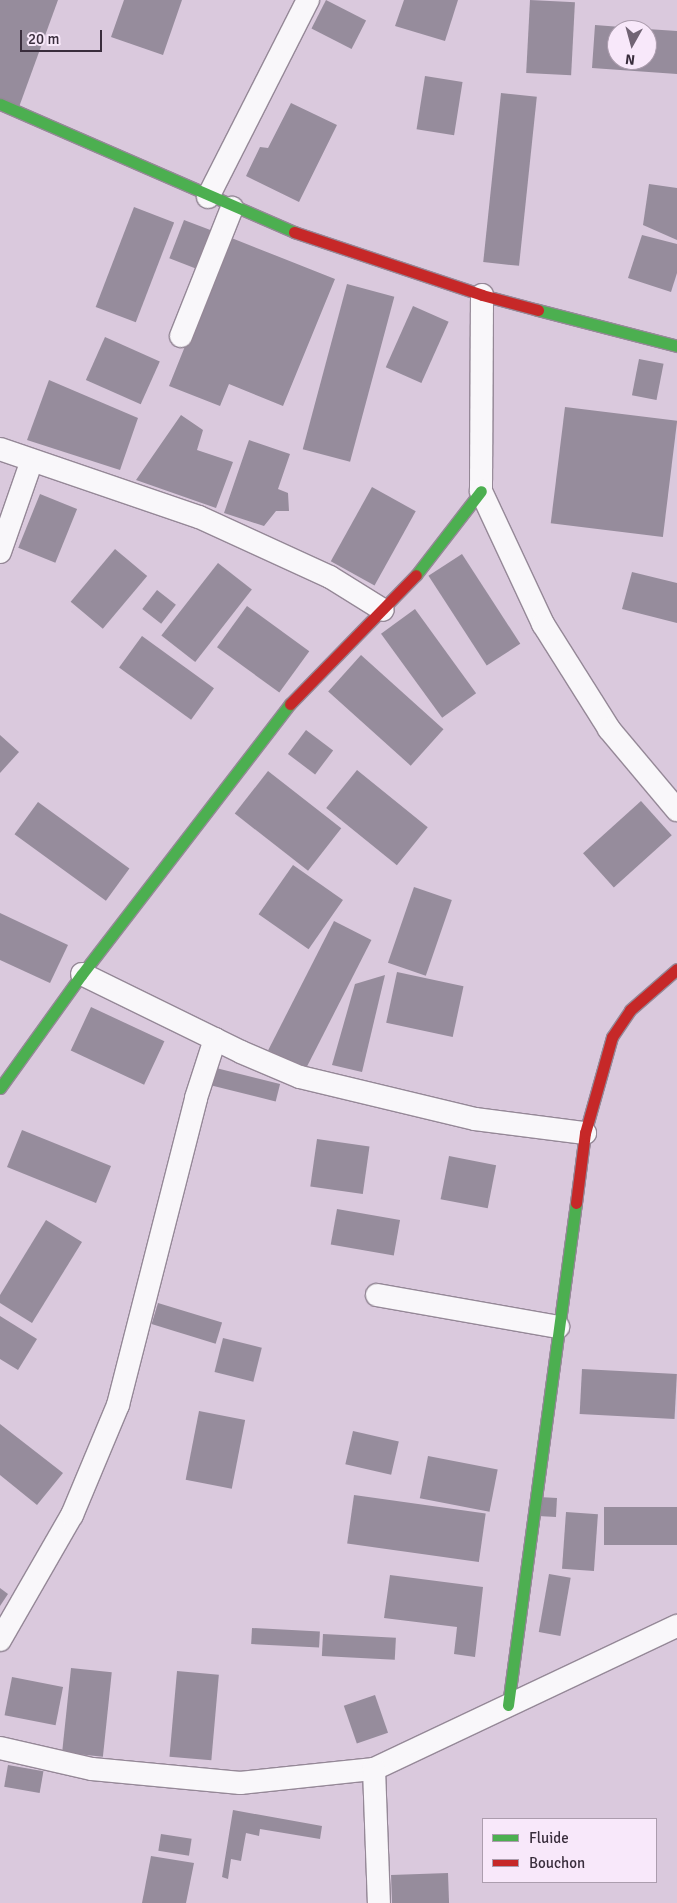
<!DOCTYPE html>
<style>
body{margin:0}
#map{position:relative;width:677px;height:1903px;overflow:hidden;background:#dac9dd;font-family:Signika,sans-serif}
div>[style]{position:absolute}
.building>*{inset:0;background:#968c9c;transform-origin:0 0}
.roads{filter:drop-shadow(1px 0 #958897) drop-shadow(-1px 0 #958897) drop-shadow(0 1px #958897) drop-shadow(0 -1px #958897)}
.street>*{height:22px;margin:-11px;padding:0 11px;transform-origin:11px;border-radius:11px;background:#f9f7fa}
.fast>*{height:11px;margin:-5.5px;padding:0 5.5px;transform-origin:5.5px;border-radius:5.5px;background:#4caf50}
.jam>*{height:11px;margin:-5.5px;padding:0 5.5px;transform-origin:5.5px;border-radius:5.5px;background:#c62828}
span{translate:-50% -50%;white-space:nowrap;text-align:center;line-height:1.15;-webkit-text-stroke:5px #f8e8fa;paint-order:stroke}
.legend{position:absolute;left:482px;top:1818px;width:175px;height:65px;box-sizing:border-box;background:#f8e8fa;border:1px solid #ac9dae;margin:0;padding:6px 9px;list-style:none;font-size:15px;color:#392d3c}
.legend li{display:flex;align-items:center;gap:10px;height:25px}
.legend b{width:25px;border:1px solid #ac9dae}
.north{position:absolute;left:607px;top:20px;width:50px;height:50px;box-sizing:border-box;background:#f8e8fa;border:1px solid #ac9dae;border-radius:50%;rotate:187deg;font-size:14px;font-weight:700;line-height:20px;text-align:center;color:#392d3c}
.north::after{content:'';display:block;margin:auto;width:18px;height:22px;background:#716474;clip-path:polygon(50% 0,100% 100%,50% 72%,0 100%)}
.scale{position:absolute;left:20px;top:30px;width:82px;height:22px;box-sizing:border-box;border:2px solid #392d3c;border-top:0;padding-left:6px;font-size:15px;line-height:18px;white-space:nowrap;color:#392d3c;-webkit-text-stroke:4px #f8e8fa;paint-order:stroke}
</style>
<div id="map">
<div class="building">
<div style="clip-path:polygon(0 0,58px 0,19px 107px,0 101px)"></div>
<div style="clip-path:polygon(124px 0,182px 0,163px 55px,111px 37px)"></div>
<div style="left:326px;top:0;width:45px;height:32px;rotate:27deg"></div>
<div style="clip-path:polygon(404px 0,458px 0,445px 41px,395px 26px)"></div>
<div style="left:530px;top:0;width:45px;height:73px;rotate:3deg"></div>
<div style="clip-path:polygon(595px 25px,647px 29px,617px 30px,617px 60px,647px 60px,647px 29px,677px 31px,677px 74px,592px 68px)"></div>
<div style="left:425px;top:76px;width:38px;height:54px;rotate:9deg"></div>
<div style="left:501px;top:93px;width:36px;height:170px;rotate:6deg"></div>
<div style="clip-path:polygon(291px 103px,337px 125px,299px 202px,246px 176px,260px 147px,268px 148px)"></div>
<div style="clip-path:polygon(649px 184px,677px 188px,677px 240px,643px 225px)"></div>
<div style="left:134px;top:207px;width:43px;height:107px;rotate:21deg"></div>
<div style="left:184px;top:220px;width:31px;height:41px;rotate:21deg"></div>
<div style="clip-path:polygon(642px 235px,677px 244px,677px 273px,671px 292px,628px 278px)"></div>
<div style="clip-path:polygon(229px 237px,335px 279px,283px 406px,229px 384px,220px 406px,169px 386px)"></div>
<div style="left:347px;top:284px;width:49px;height:171px;rotate:15deg"></div>
<div style="left:413px;top:306px;width:39px;height:67px;rotate:24deg"></div>
<div style="left:105px;top:337px;width:60px;height:47px;rotate:24deg"></div>
<div style="left:639px;top:359px;width:25px;height:37px;rotate:11deg"></div>
<div style="clip-path:polygon(49px 380px,138px 418px,120px 470px,27px 440px)"></div>
<div style="left:565px;top:407px;width:113px;height:117px;rotate:7deg"></div>
<div style="clip-path:polygon(181px 415px,203px 430px,197px 450px,233px 462px,216px 508px,136px 480px)"></div>
<div style="clip-path:polygon(249px 440px,290px 454px,278px 489px,288px 493px,289px 511px,276px 511px,264px 526px,224px 513px)"></div>
<div style="left:372px;top:487px;width:50px;height:85px;rotate:29deg"></div>
<div style="left:40px;top:494px;width:40px;height:58px;rotate:22deg"></div>
<div style="left:115px;top:549px;width:42px;height:69px;rotate:40deg"></div>
<div style="left:462px;top:554px;width:107px;height:40px;rotate:57deg"></div>
<div style="left:218px;top:563px;width:43px;height:92px;rotate:38deg"></div>
<div style="clip-path:polygon(632px 572px,677px 583px,677px 623px,622px 609px)"></div>
<div style="left:157px;top:590px;width:24px;height:24px;rotate:38deg"></div>
<div style="left:247px;top:606px;width:77px;height:51px;rotate:36deg"></div>
<div style="left:415px;top:609px;width:104px;height:42px;rotate:54deg"></div>
<div style="left:142px;top:636px;width:89px;height:39px;rotate:36deg"></div>
<div style="left:361px;top:655px;width:111px;height:49px;rotate:42deg"></div>
<div style="left:306px;top:730px;width:34px;height:30px;rotate:37deg"></div>
<div style="clip-path:polygon(0 735px,19px 752px,0 773px)"></div>
<div style="left:357px;top:770px;width:91px;height:49px;rotate:39deg"></div>
<div style="left:268px;top:771px;width:93px;height:54px;rotate:38deg"></div>
<div style="left:641px;top:801px;width:46px;height:78px;rotate:48deg"></div>
<div style="left:38px;top:802px;width:113px;height:40px;rotate:36deg"></div>
<div style="left:293px;top:865px;width:61px;height:60px;rotate:35deg"></div>
<div style="left:414px;top:887px;width:40px;height:80px;rotate:19deg"></div>
<div style="clip-path:polygon(0 913px,68px 945px,50px 983px,0 960px)"></div>
<div style="left:334px;top:921px;width:42px;height:145px;rotate:27deg"></div>
<div style="left:397px;top:972px;width:68px;height:52px;rotate:12deg"></div>
<div style="clip-path:polygon(385px 975px,362px 1072px,332px 1065px,355px 984px)"></div>
<div style="left:91px;top:1007px;width:81px;height:48px;rotate:25deg"></div>
<div style="left:216px;top:1068px;width:66px;height:18px;rotate:14deg"></div>
<div style="left:22px;top:1130px;width:96px;height:40px;rotate:22deg"></div>
<div style="left:317px;top:1139px;width:53px;height:48px;rotate:8deg"></div>
<div style="left:449px;top:1156px;width:48px;height:44px;rotate:11deg"></div>
<div style="left:337px;top:1209px;width:64px;height:36px;rotate:10deg"></div>
<div style="clip-path:polygon(46px 1220px,82px 1242px,32px 1323px,0 1303px,0 1295px)"></div>
<div style="left:158px;top:1303px;width:67px;height:22px;rotate:17deg"></div>
<div style="clip-path:polygon(0 1316px,37px 1339px,18px 1370px,0 1359px)"></div>
<div style="left:223px;top:1338px;width:40px;height:35px;rotate:14deg"></div>
<div style="left:582px;top:1369px;width:95px;height:45px;rotate:3deg"></div>
<div style="left:199px;top:1411px;width:47px;height:70px;rotate:11deg"></div>
<div style="clip-path:polygon(0 1424px,63px 1473px,37px 1505px,0 1475px)"></div>
<div style="left:353px;top:1431px;width:47px;height:34px;rotate:13deg"></div>
<div style="left:428px;top:1456px;width:71px;height:43px;rotate:11deg"></div>
<div style="left:354px;top:1495px;width:133px;height:49px;rotate:8deg"></div>
<div style="left:539px;top:1497px;width:18px;height:19px;rotate:3deg"></div>
<div style="left:677px;top:1507px;width:38px;height:73px;rotate:90deg"></div>
<div style="left:566px;top:1512px;width:32px;height:57px;rotate:4deg"></div>
<div style="left:549px;top:1574px;width:22px;height:59px;rotate:10deg"></div>
<div style="clip-path:polygon(390px 1575px,483px 1587px,475px 1657px,454px 1654px,457px 1627px,384px 1618px)"></div>
<div style="clip-path:polygon(0 1588px,8px 1594px,0 1606px)"></div>
<div style="left:252px;top:1628px;width:68px;height:16px;rotate:3deg"></div>
<div style="left:323px;top:1634px;width:73px;height:22px;rotate:3deg"></div>
<div style="left:71px;top:1668px;width:41px;height:85px;rotate:6deg"></div>
<div style="left:177px;top:1671px;width:42px;height:86px;rotate:5deg"></div>
<div style="left:12px;top:1677px;width:52px;height:39px;rotate:11deg"></div>
<div style="left:375px;top:1695px;width:40px;height:33px;rotate:71deg"></div>
<div style="left:8px;top:1765px;width:36px;height:22px;rotate:10deg"></div>
<div style="clip-path:polygon(233px 1810px,322px 1826px,320px 1839px,260px 1829px,259px 1836px,246px 1833px,241px 1861px,231px 1859px,228px 1879px,222px 1877px)"></div>
<div style="left:161px;top:1834px;width:31px;height:17px;rotate:9deg"></div>
<div style="clip-path:polygon(151px 1856px,194px 1863px,186px 1903px,142px 1903px)"></div>
<div style="left:448px;top:1873px;width:30px;height:57px;rotate:88deg"></div>
</div>
<div class="roads">
<div class="street">
<div style="left:208px;top:197px;width:221px;rotate:-63.1deg"></div>
<div style="left:482px;top:295px;width:196px;rotate:90.3deg"></div>
<div style="left:481px;top:491px;width:147px;rotate:65deg"></div>
<div style="left:543px;top:624px;width:124px;rotate:57.8deg"></div>
<div style="left:609px;top:729px;width:106px;rotate:50deg"></div>
<div style="left:181px;top:336px;width:138px;rotate:-68.3deg"></div>
<div style="left:0;top:449px;width:210px;rotate:18.9deg"></div>
<div style="left:199px;top:517px;width:144px;rotate:24.6deg"></div>
<div style="left:330px;top:577px;width:62px;rotate:31.9deg"></div>
<div style="left:0;top:552px;width:97px;rotate:-70.8deg"></div>
<div style="left:82px;top:974px;width:177px;rotate:26.1deg"></div>
<div style="left:241px;top:1052px;width:64px;rotate:23deg"></div>
<div style="left:300px;top:1077px;width:180px;rotate:13.5deg"></div>
<div style="left:475px;top:1119px;width:111px;rotate:7.3deg"></div>
<div style="left:377px;top:1295px;width:184px;rotate:10deg"></div>
<div style="left:0;top:1640px;width:144px;rotate:-60.1deg"></div>
<div style="left:72px;top:1515px;width:119px;rotate:-67.3deg"></div>
<div style="left:118px;top:1405px;width:317px;rotate:-75.7deg"></div>
<div style="left:196px;top:1098px;width:62px;rotate:-72.1deg"></div>
<div style="left:0;top:1748px;width:94px;rotate:12.9deg"></div>
<div style="left:92px;top:1769px;width:149px;rotate:5.4deg"></div>
<div style="left:240px;top:1783px;width:135px;rotate:-6deg"></div>
<div style="left:374px;top:1769px;width:335px;rotate:-25.3deg"></div>
<div style="left:374px;top:1769px;width:134px;rotate:87.9deg"></div>
</div>
<div class="fast">
<div style="left:0;top:104px;width:321px;rotate:23.5deg"></div>
<div style="left:538px;top:310px;width:144px;rotate:14.5deg"></div>
<div style="left:416px;top:575px;width:106px;rotate:-52.3deg"></div>
<div style="left:0;top:1088px;width:140px;rotate:-54.3deg"></div>
<div style="left:82px;top:974px;width:341px;rotate:-52.4deg"></div>
<div style="left:508px;top:1705px;width:507px;rotate:-82.29deg"></div>
</div>
<div class="jam">
<div style="left:294px;top:232px;width:198px;rotate:18.5deg"></div>
<div style="left:482px;top:295px;width:58px;rotate:15deg"></div>
<div style="left:290px;top:704px;width:180px;rotate:-45.7deg"></div>
<div style="left:576px;top:1203px;width:71px;rotate:-82.7deg"></div>
<div style="left:585px;top:1133px;width:100px;rotate:-74.3deg"></div>
<div style="left:612px;top:1037px;width:32px;rotate:-56deg"></div>
<div style="left:630px;top:1010px;width:62px;rotate:-41.1deg"></div>
</div>
</div>
<ul class="legend">
<li><b style="height:6px;background:#4caf50"></b>Fluide</li>
<li><b style="height:6px;background:#c62828"></b>Bouchon</li>
</ul>
<div class="north">N</div>
<div class="scale">20 m</div>
</div>
